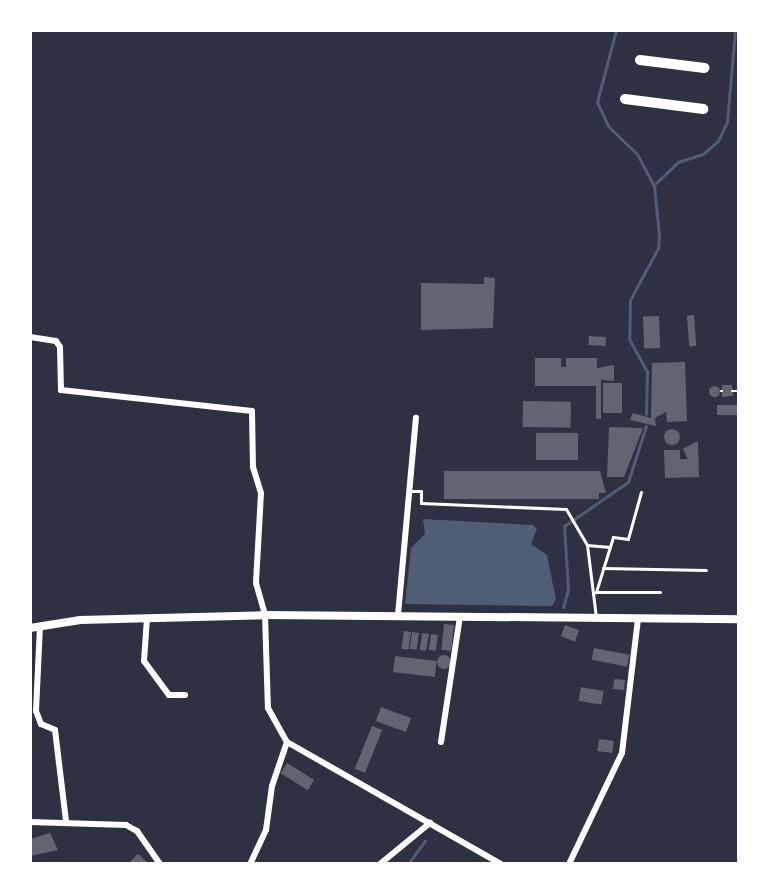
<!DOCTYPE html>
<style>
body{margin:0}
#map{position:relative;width:769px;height:894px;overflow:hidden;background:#2d3142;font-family:Cabin,sans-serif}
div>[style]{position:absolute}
.water>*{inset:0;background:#4f5d75}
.stream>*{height:3px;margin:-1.5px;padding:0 1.5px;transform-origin:1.5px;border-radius:1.5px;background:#4f5d75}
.building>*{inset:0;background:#626471;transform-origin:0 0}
.round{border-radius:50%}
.path>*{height:1.5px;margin:-0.75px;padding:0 0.75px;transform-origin:0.75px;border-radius:0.75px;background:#fff}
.service>*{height:3px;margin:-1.5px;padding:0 1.5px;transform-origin:1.5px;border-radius:1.5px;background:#fff}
.minor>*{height:6px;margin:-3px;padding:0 3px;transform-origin:3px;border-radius:3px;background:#fff}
.secondary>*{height:8px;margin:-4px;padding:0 4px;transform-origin:4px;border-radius:4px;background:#fff}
.motorway>*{height:10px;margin:-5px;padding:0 5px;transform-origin:5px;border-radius:5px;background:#fff}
span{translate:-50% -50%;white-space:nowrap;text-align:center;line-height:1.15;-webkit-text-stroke:4.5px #fff;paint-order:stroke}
.frame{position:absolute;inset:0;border:32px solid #fff;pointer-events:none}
</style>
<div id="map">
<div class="water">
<div style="clip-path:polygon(423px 519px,533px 525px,537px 529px,531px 544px,547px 555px,556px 599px,552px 606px,405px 604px,411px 548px,425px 534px)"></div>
</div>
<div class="stream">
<div style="left:616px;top:30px;width:74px;rotate:104.8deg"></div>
<div style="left:597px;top:102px;width:26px;rotate:65deg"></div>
<div style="left:608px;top:126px;width:40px;rotate:44deg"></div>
<div style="left:637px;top:154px;width:36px;rotate:62deg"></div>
<div style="left:654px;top:186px;width:49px;rotate:84.2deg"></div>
<div style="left:659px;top:235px;width:13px;rotate:94deg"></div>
<div style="left:658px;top:248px;width:59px;rotate:118.3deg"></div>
<div style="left:630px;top:300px;width:39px;rotate:91deg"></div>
<div style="left:629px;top:339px;width:38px;rotate:61deg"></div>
<div style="left:647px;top:372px;width:42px;rotate:91.4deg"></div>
<div style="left:654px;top:185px;width:33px;rotate:-44deg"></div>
<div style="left:678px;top:162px;width:26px;rotate:-18deg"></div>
<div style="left:703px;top:154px;width:20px;rotate:-41deg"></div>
<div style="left:718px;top:141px;width:21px;rotate:-65deg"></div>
<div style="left:727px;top:122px;width:92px;rotate:-85deg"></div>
<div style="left:563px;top:607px;width:19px;rotate:-74deg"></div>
<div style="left:568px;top:589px;width:63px;rotate:-93.6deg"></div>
<div style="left:564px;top:526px;width:78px;rotate:-34.5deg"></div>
<div style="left:628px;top:482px;width:59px;rotate:-72.2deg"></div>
<div style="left:408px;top:864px;width:29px;rotate:-54deg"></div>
</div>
<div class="building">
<div style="clip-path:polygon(484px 277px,495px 278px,493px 328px,421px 330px,421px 283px,484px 284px)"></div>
<div style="left:694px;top:315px;width:31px;height:7px;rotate:86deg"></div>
<div style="left:659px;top:316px;width:32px;height:16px;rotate:88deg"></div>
<div style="left:589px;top:336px;width:17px;height:9px;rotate:3deg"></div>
<div style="clip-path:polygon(535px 358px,561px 358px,561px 367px,566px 367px,566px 358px,597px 358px,597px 368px,614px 365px,614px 381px,601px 380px,601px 419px,596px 419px,596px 386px,535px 386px)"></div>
<div style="clip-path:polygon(685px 362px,687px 421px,667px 422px,666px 412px,655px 418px,656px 426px,630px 420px,633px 413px,651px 418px,652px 363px)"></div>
<div style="left:603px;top:383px;width:19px;height:30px"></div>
<div style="clip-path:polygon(722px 385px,732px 385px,733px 396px,722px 397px)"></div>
<div class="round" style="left:708.5px;top:385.5px;width:11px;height:11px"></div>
<div style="left:523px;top:401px;width:48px;height:26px;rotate:1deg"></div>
<div style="left:717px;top:405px;width:20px;height:10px"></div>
<div style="clip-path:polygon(609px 427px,643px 428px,624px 477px,607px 477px)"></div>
<div class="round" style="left:664px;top:429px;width:16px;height:16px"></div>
<div style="left:536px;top:433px;width:42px;height:27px"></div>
<div style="clip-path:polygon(698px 441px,699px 477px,665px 478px,664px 450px,680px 450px,680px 459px,688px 459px,683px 449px)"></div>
<div style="clip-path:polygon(444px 471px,600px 471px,606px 493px,599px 493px,599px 499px,444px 499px)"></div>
<div style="left:444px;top:624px;width:10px;height:26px;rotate:6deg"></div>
<div style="left:565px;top:625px;width:15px;height:12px;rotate:20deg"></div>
<div style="left:404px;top:631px;width:7px;height:18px;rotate:8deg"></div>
<div style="left:412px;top:632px;width:7px;height:17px;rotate:8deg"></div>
<div style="clip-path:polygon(422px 633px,429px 634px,426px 651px,420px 650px)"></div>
<div style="left:431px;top:634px;width:7px;height:16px;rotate:8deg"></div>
<div style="left:594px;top:648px;width:36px;height:12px;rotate:11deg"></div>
<div class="round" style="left:437px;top:655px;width:14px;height:14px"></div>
<div style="left:395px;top:656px;width:42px;height:16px;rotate:7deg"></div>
<div style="left:614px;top:679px;width:11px;height:10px;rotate:5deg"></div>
<div style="left:581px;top:687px;width:23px;height:14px;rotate:10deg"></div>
<div style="left:381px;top:707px;width:32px;height:15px;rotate:20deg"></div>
<div style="left:372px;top:726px;width:11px;height:46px;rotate:22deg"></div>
<div style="left:599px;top:739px;width:15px;height:12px;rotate:8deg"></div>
<div style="left:287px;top:763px;width:32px;height:12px;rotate:32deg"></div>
<div style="clip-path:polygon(50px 833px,58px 850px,30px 856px,30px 839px)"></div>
<div style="clip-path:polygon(138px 854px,147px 862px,128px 864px)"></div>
</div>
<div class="path">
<div style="left:721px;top:391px;width:1px"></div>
<div style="left:732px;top:391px;width:7px"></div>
</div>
<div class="service">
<div style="left:409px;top:491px;width:12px"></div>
<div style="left:421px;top:491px;width:12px;rotate:90deg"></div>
<div style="left:421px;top:503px;width:145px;rotate:2.4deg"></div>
<div style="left:566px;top:509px;width:42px;rotate:59.7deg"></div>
<div style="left:587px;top:545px;width:73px;rotate:82.9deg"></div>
<div style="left:641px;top:492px;width:49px;rotate:105.5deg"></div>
<div style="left:628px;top:539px;width:15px;rotate:-172deg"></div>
<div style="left:613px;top:537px;width:58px;rotate:107.2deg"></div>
<div style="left:596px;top:592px;width:64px"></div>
<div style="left:587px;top:545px;width:23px;rotate:5deg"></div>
<div style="left:603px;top:568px;width:103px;rotate:1.1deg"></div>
</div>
<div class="minor">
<div style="left:30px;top:337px;width:26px;rotate:9deg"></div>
<div style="left:56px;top:341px;width:7px;rotate:56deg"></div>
<div style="left:60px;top:347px;width:43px;rotate:88.7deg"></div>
<div style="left:61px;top:390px;width:192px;rotate:6.3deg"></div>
<div style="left:252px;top:411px;width:56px;rotate:89deg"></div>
<div style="left:253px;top:467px;width:27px;rotate:73deg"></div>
<div style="left:261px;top:493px;width:90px;rotate:93.2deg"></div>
<div style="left:256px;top:583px;width:33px;rotate:74deg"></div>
<div style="left:265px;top:615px;width:93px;rotate:88.2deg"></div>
<div style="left:268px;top:708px;width:39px;rotate:61deg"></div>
<div style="left:287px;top:742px;width:46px;rotate:108.8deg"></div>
<div style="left:272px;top:786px;width:44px;rotate:97.8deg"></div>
<div style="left:266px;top:830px;width:38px;rotate:115deg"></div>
<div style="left:398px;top:615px;width:198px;rotate:-84.8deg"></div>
<div style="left:147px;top:618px;width:43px;rotate:94deg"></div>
<div style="left:144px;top:661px;width:42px;rotate:53.7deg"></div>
<div style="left:169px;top:695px;width:16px"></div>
<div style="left:40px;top:626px;width:85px;rotate:92.7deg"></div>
<div style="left:36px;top:711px;width:14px;rotate:69deg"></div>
<div style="left:41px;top:724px;width:15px;rotate:23deg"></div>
<div style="left:55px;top:730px;width:92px;rotate:83.1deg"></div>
<div style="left:287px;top:742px;width:246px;rotate:29.7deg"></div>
<div style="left:441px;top:742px;width:126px;rotate:-81.4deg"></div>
<div style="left:30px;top:822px;width:96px;rotate:1.8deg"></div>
<div style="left:126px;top:825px;width:13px;rotate:29deg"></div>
<div style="left:137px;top:831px;width:40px;rotate:55.1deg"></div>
<div style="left:380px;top:864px;width:65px;rotate:-39.4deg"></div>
<div style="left:569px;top:864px;width:123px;rotate:-64.5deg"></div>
<div style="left:622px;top:753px;width:135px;rotate:-83.2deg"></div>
</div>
<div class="secondary">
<div style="left:30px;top:628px;width:51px;rotate:-9.1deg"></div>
<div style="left:80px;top:620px;width:185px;rotate:-1.5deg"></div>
<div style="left:265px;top:615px;width:474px;rotate:0.5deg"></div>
</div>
<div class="motorway">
<div style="left:640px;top:60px;width:65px;rotate:7deg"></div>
<div style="left:625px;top:99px;width:79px;rotate:7.3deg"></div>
</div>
<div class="frame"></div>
</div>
